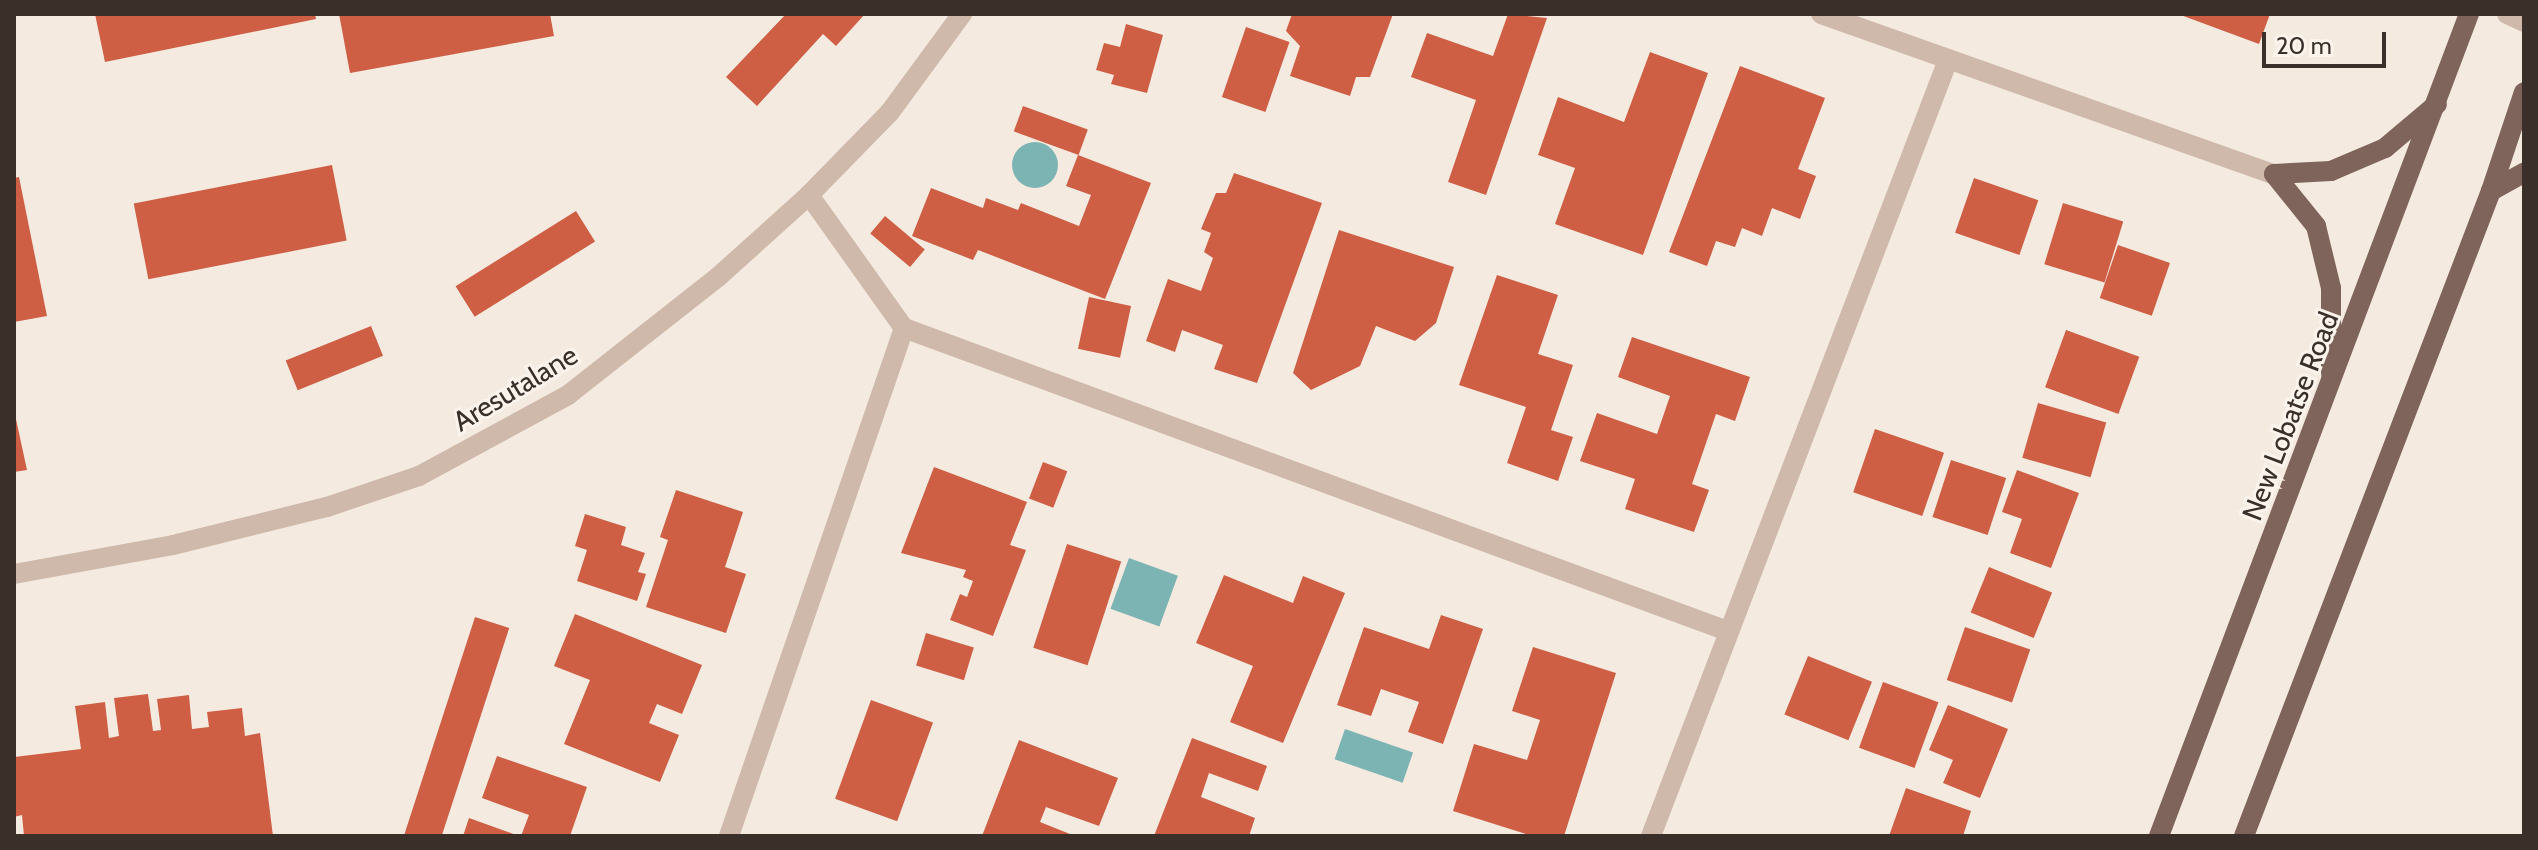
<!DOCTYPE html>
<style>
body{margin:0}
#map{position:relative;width:2538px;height:850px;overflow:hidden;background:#f5eae0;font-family:Cabin,sans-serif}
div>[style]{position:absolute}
.water>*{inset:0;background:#7cb4b4;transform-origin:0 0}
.round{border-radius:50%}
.building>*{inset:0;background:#ce5f45;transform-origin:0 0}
.street>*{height:20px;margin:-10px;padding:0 10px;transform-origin:10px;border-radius:10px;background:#ceb9aa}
.primary>*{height:20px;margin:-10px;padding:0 10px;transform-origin:10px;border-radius:10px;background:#7e645a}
span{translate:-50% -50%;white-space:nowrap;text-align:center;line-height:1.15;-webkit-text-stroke:6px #fbf4ed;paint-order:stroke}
.street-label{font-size:28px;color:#3b2f2a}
.frame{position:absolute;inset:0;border:16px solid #3b2f2a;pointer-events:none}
.scale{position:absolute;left:2262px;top:32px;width:124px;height:36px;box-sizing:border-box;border:4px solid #3b2f2a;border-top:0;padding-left:10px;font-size:24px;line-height:28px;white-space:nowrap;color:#3b2f2a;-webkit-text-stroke:6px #fbf4ed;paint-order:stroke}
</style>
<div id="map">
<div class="water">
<div class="round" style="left:1012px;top:142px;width:46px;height:46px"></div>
<div style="left:1129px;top:558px;width:52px;height:54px;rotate:20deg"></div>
<div style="left:1345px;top:729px;width:72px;height:32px;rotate:19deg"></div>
</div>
<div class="building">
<div style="clip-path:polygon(95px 14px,315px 14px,316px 19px,105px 62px)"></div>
<div style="clip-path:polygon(339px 14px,550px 14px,554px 36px,350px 73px)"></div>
<div style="clip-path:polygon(786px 14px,865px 14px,836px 46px,823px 34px,757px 106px,726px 77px)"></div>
<div style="clip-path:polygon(1292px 14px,1393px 14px,1370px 77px,1356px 77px,1350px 96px,1290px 76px,1300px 46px,1286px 31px)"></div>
<div style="clip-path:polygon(1508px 14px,1547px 18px,1486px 195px,1448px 182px,1476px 100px,1411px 77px,1427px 33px,1493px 56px)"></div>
<div style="clip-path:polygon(2178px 14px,2270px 14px,2259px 44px)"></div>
<div style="clip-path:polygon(1126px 24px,1163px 35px,1147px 93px,1111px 84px,1114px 75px,1096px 70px,1104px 43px,1120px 47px)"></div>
<div style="left:1246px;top:27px;width:46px;height:74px;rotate:19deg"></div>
<div style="clip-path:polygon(1650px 52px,1708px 73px,1643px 255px,1555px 224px,1575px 168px,1538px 155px,1558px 97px,1624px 122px)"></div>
<div style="clip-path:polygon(1740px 66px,1825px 98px,1798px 169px,1816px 176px,1800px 219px,1772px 208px,1762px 236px,1742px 228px,1735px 247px,1716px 241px,1707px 266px,1669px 252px)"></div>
<div style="left:1023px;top:106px;width:69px;height:27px;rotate:20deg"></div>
<div style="clip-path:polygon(1078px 155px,1151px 183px,1105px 299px,978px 250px,973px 260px,912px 236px,931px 188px,983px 208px,986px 198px,1018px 210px,1021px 203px,1079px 226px,1091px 195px,1066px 186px)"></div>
<div style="left:332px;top:165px;width:77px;height:202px;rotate:79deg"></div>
<div style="clip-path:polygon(1234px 173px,1322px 203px,1257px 383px,1214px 369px,1223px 345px,1182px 330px,1175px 352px,1146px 341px,1168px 279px,1201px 291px,1213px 258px,1204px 252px,1211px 233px,1201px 229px,1216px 193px,1226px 193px)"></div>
<div style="clip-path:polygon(19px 177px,47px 316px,14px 322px,14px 178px)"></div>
<div style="left:1974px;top:178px;width:68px;height:58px;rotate:19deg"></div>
<div style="left:2063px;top:203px;width:63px;height:64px;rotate:17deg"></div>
<div style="left:576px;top:211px;width:36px;height:142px;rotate:58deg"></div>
<div style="left:885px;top:216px;width:52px;height:23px;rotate:40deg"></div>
<div style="clip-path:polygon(1339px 230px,1454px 267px,1436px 323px,1415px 341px,1376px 326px,1360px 366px,1311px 390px,1293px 373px)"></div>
<div style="left:2118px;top:245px;width:55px;height:56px;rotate:19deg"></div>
<div style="clip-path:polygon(1497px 275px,1558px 295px,1538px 354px,1573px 365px,1551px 430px,1573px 437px,1558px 481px,1507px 463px,1526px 407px,1459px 385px)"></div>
<div style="left:1089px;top:297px;width:43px;height:53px;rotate:12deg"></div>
<div style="left:371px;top:326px;width:32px;height:92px;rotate:68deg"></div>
<div style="left:2066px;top:330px;width:78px;height:61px;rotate:20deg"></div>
<div style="clip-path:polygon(1632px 337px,1750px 377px,1735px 421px,1716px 414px,1692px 484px,1709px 490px,1694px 532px,1625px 509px,1635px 479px,1580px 461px,1597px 413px,1657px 434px,1670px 396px,1618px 377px)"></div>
<div style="left:2038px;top:403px;width:71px;height:57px;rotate:16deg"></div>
<div style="clip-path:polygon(14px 410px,27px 470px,14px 472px)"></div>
<div style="left:1875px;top:429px;width:73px;height:67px;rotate:19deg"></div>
<div style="left:1951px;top:460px;width:58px;height:60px;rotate:18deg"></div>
<div style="left:1043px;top:462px;width:26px;height:39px;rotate:21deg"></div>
<div style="clip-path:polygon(934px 467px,1027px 502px,1010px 545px,1026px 550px,993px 636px,950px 620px,960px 594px,967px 597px,973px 581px,963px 577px,966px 570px,901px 553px)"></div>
<div style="clip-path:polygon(2017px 470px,2079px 493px,2051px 568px,2010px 553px,2022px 519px,2002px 512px)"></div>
<div style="clip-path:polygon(676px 490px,743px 512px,725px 567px,746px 574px,726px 633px,646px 607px,668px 540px,660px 537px)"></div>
<div style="clip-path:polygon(585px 514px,626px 527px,621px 545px,645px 553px,638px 572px,646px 574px,637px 601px,577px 581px,587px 550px,575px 546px)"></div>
<div style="left:1067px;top:544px;width:57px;height:109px;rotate:18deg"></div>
<div style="left:1989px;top:567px;width:68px;height:49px;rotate:22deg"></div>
<div style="clip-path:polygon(1224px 575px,1293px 603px,1303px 576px,1345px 593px,1283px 743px,1230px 722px,1253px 666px,1196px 643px)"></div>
<div style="clip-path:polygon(575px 614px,702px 665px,682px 714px,657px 704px,649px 723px,679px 735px,660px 782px,564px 744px,590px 680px,554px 666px)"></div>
<div style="clip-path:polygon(1441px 615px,1483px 629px,1443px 744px,1408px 732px,1419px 702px,1381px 689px,1371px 716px,1337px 705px,1364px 627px,1429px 649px)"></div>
<div style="left:475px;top:617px;width:36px;height:231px;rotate:18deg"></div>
<div style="left:1965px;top:627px;width:69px;height:56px;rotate:19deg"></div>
<div style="left:926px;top:633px;width:50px;height:34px;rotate:17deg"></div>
<div style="clip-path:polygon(1533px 647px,1616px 673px,1564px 836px,1532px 836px,1453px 811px,1474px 744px,1527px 760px,1540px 720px,1512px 711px)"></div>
<div style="left:1808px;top:656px;width:69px;height:63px;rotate:22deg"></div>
<div style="left:1883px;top:682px;width:59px;height:70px;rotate:20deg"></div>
<div style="clip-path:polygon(148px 694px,153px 731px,161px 730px,157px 699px,189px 695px,192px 729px,209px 727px,207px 712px,242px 708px,245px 736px,260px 733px,273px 836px,24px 836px,22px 815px,14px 817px,14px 757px,81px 749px,75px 706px,105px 702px,109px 738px,119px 736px,114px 698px)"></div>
<div style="left:871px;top:700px;width:66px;height:105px;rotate:20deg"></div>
<div style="clip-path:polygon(1948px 705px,2008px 729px,1980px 798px,1943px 783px,1953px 760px,1929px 750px)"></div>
<div style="clip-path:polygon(1192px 738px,1267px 766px,1258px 791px,1209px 773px,1201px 797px,1255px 818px,1249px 836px,1154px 836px)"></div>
<div style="clip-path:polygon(1019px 740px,1118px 778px,1099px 826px,1046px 807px,1040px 822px,1075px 836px,982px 836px)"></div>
<div style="clip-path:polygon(497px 756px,587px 787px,570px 836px,521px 836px,529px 815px,482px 798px)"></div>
<div style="clip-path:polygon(1906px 788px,1971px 811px,1963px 836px,1889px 836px)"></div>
<div style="clip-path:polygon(469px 818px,519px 836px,463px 836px)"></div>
</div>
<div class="street">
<div style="left:1821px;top:14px;width:480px;rotate:19.5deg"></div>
<div style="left:2507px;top:14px;width:19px;rotate:25deg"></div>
<div style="left:809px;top:195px;width:163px;rotate:54.5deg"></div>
<div style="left:904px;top:328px;width:875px;rotate:20.2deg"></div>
<div style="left:14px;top:574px;width:162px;rotate:-10.3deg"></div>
<div style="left:173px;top:545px;width:159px;rotate:-13.9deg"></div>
<div style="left:327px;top:507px;width:97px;rotate:-18.6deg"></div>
<div style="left:419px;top:476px;width:170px;rotate:-28.5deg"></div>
<div style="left:568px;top:395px;width:191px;rotate:-38.2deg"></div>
<div style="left:718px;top:277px;width:122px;rotate:-42deg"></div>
<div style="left:809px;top:195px;width:116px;rotate:-45.7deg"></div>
<div style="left:890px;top:112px;width:122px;rotate:-53.7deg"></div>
<div style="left:729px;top:836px;width:537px;rotate:-70.99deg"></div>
<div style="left:1651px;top:836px;width:831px;rotate:-69.06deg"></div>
</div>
<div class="primary">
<div style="left:2274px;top:174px;width:67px;rotate:51.1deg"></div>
<div style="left:2316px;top:226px;width:64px;rotate:76.4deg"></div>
<div style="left:2331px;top:288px;width:85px;rotate:90deg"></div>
<div style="left:2274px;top:174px;width:57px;rotate:-3deg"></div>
<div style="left:2331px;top:171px;width:59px;rotate:-23.1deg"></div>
<div style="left:2385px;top:148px;width:68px;rotate:-40.2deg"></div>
<div style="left:2491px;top:191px;width:38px;rotate:-29deg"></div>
<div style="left:2159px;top:836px;width:879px;rotate:-69.34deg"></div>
<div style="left:2244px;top:836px;width:691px;rotate:-69.05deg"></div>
<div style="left:2491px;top:191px;width:104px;rotate:-71.6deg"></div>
</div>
<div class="street-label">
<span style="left:515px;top:388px;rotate:-31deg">Aresutalane</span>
<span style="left:2290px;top:416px;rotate:-69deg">New Lobatse Road</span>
</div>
<div class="frame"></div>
<div class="scale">20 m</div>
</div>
